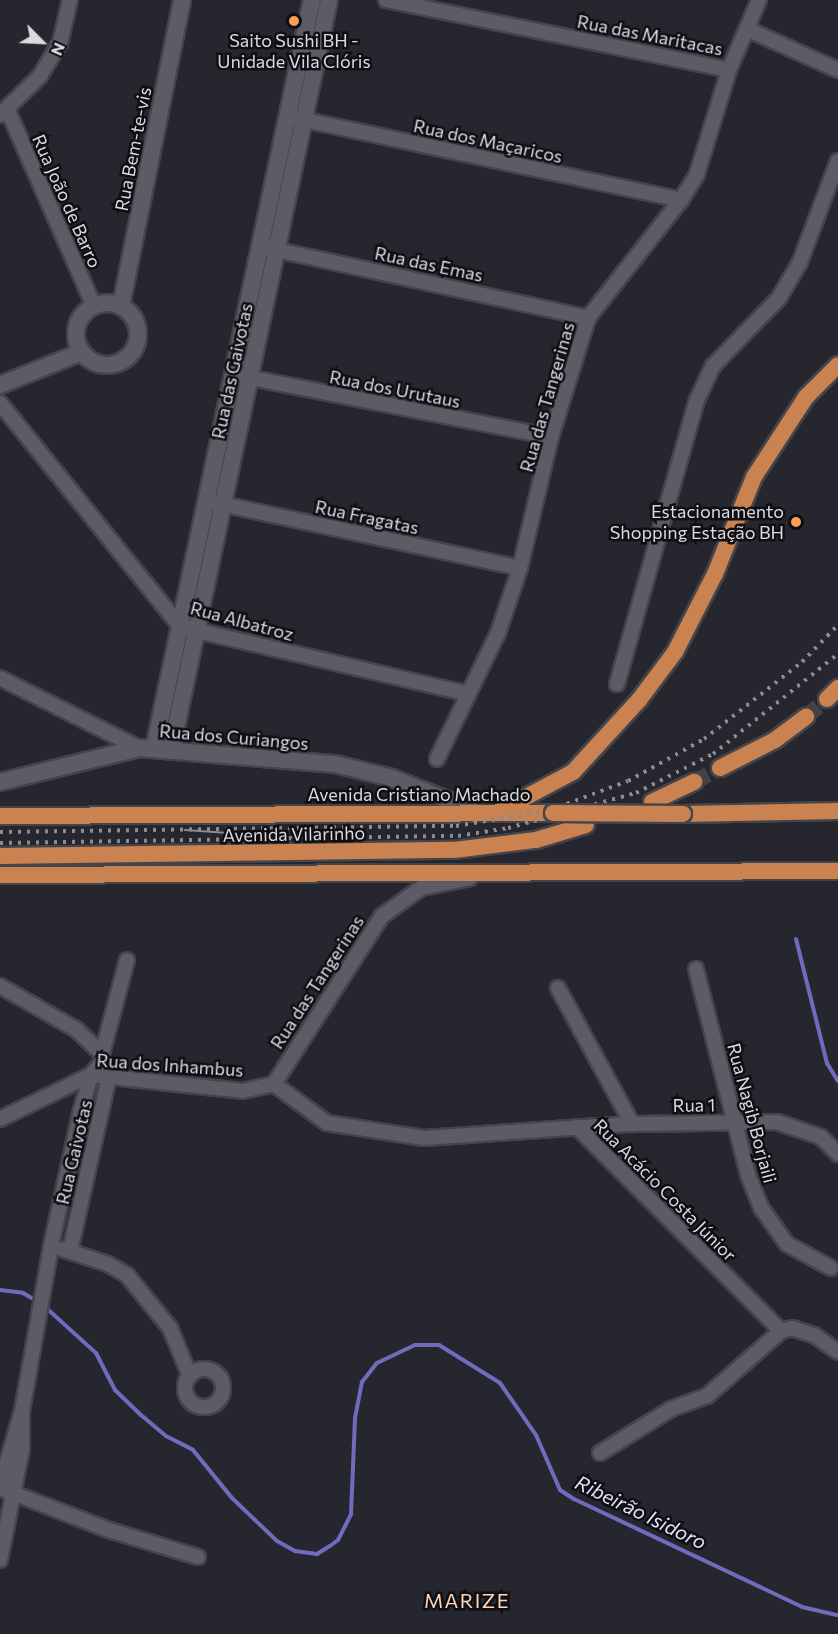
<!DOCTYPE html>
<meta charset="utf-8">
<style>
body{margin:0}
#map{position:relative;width:838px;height:1634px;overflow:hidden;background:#26262f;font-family:Commissioner,sans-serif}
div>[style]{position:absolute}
.stream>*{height:4px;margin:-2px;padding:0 2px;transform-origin:2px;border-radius:2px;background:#706bbd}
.trunk-tunnel>*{height:16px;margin-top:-8px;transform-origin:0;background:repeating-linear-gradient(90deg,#41414a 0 16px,transparent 0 24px)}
.roads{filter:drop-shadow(2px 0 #44444b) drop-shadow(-2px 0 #44444b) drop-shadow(0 2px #44444b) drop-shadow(0 -2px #44444b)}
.minor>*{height:14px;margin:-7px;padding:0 7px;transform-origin:7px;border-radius:7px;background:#5c5c67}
.minor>.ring{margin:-7px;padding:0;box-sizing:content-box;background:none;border:14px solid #5c5c67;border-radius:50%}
.tertiary>*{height:16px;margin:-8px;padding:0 8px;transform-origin:8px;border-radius:8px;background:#5c5c67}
.tertiary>.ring{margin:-8px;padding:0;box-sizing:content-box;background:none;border:16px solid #5c5c67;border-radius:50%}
.trunk>*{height:16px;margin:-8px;padding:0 8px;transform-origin:8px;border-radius:8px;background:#c98250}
.tram>*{height:1.5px;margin:-0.75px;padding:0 0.75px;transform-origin:0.75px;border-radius:0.75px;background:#8b8b92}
.rail>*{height:4px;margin-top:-2px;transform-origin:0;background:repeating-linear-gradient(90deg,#8b8b92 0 3px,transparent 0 9px)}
.bridges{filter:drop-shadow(2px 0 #44444b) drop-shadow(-2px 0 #44444b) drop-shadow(0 2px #44444b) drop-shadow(0 -2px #44444b)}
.trunk-bridge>*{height:16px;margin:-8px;padding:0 8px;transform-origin:8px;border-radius:8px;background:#c98250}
.dots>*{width:16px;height:16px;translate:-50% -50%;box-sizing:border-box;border:3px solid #0f0f13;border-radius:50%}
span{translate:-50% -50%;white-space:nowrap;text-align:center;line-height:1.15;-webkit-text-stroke:5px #0f0f13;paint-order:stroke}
.street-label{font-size:18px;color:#dadae0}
.poi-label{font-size:18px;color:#dadae0}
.right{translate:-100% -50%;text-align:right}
.water-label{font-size:20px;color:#e0e1f7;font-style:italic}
.neighbourhood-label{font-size:20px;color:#ffd5b9;letter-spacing:1.5px}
.north{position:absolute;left:12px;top:12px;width:60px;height:60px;-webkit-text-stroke:4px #0f0f13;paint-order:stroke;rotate:114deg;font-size:16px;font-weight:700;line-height:24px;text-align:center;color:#dadae0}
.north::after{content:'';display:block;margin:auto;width:21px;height:27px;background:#dadae0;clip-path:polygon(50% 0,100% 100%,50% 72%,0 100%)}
</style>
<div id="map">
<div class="stream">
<div style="left:796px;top:939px;width:128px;rotate:76deg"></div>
<div style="left:827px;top:1063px;width:21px;rotate:59deg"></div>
<div style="left:0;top:1290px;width:23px;rotate:7deg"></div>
<div style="left:23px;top:1293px;width:16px;rotate:30deg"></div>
<div style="left:43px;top:1305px;width:72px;rotate:42.2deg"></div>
<div style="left:96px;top:1353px;width:42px;rotate:62.8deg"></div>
<div style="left:115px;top:1390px;width:36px;rotate:44deg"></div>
<div style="left:141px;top:1415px;width:33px;rotate:40deg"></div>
<div style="left:166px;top:1436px;width:30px;rotate:27deg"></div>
<div style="left:193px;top:1450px;width:62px;rotate:50.9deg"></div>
<div style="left:232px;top:1498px;width:62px;rotate:43.7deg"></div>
<div style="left:277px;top:1541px;width:21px;rotate:29deg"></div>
<div style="left:295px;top:1551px;width:22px;rotate:8deg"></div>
<div style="left:317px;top:1554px;width:15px;rotate:-32deg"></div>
<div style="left:330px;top:1546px;width:10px;rotate:-37deg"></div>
<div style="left:338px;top:1540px;width:29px;rotate:-63deg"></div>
<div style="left:351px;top:1514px;width:96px;rotate:-87.6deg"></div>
<div style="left:355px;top:1418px;width:37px;rotate:-79deg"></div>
<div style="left:362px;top:1382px;width:24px;rotate:-52deg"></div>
<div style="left:377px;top:1363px;width:42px;rotate:-25.3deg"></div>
<div style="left:415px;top:1345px;width:24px"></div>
<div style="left:439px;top:1345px;width:72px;rotate:31.9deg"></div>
<div style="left:500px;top:1383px;width:63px;rotate:55.3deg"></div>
<div style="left:536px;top:1435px;width:60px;rotate:66.4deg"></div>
<div style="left:560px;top:1490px;width:17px;rotate:33deg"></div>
<div style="left:574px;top:1499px;width:252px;rotate:25.3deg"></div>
<div style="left:802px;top:1607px;width:37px;rotate:13deg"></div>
</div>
<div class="trunk-tunnel">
<div style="left:806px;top:717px;width:28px;rotate:-41deg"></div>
<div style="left:694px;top:782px;width:30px;rotate:-28deg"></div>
</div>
<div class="roads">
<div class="minor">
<div style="left:386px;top:0;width:350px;rotate:11.5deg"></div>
<div style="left:747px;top:29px;width:100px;rotate:24.3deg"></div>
<div style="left:8px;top:111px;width:213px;rotate:66.2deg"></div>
<div style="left:0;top:115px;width:56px;rotate:-44.3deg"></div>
<div style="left:40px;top:76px;width:39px;rotate:-59deg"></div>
<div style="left:60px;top:43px;width:44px;rotate:-76.9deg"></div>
<div style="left:296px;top:118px;width:394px;rotate:12deg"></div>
<div style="left:268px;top:248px;width:328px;rotate:12.3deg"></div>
<div style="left:241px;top:376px;width:316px;rotate:11.1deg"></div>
<div style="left:0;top:403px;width:288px;rotate:51.1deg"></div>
<div style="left:181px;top:627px;width:295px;rotate:13.1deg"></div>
<div style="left:208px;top:501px;width:319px;rotate:12.1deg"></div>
<div style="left:0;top:678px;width:156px;rotate:26.7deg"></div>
<div style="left:617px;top:684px;width:295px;rotate:-74.3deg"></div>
<div style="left:697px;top:400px;width:38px;rotate:-65deg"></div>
<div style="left:713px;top:366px;width:95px;rotate:-45.9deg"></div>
<div style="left:779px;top:298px;width:42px;rotate:-59.7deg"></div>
<div style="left:800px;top:262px;width:108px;rotate:-69.4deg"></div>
<div style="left:437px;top:759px;width:140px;rotate:-64.2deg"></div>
<div style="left:498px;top:633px;width:69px;rotate:-71.3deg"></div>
<div style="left:520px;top:568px;width:135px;rotate:-76.7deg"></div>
<div style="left:551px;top:437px;width:125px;rotate:-72.7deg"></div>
<div style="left:588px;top:318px;width:150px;rotate:-51.8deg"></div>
<div style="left:681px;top:200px;width:31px;rotate:-58deg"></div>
<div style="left:697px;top:174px;width:109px;rotate:-72.9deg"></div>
<div style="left:729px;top:70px;width:76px;rotate:-66.8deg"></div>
<div style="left:696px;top:969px;width:212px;rotate:75.8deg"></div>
<div style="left:748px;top:1175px;width:37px;rotate:68deg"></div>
<div style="left:762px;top:1209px;width:43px;rotate:54.5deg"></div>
<div style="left:787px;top:1244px;width:50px;rotate:28.6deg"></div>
<div style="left:0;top:986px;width:89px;rotate:29.7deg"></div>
<div style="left:77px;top:1030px;width:35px;rotate:44deg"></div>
<div style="left:558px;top:988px;width:155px;rotate:61.4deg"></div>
<div style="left:274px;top:1084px;width:66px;rotate:36.3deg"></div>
<div style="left:327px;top:1123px;width:98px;rotate:8.8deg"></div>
<div style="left:424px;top:1138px;width:208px;rotate:-3.9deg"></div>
<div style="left:632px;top:1124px;width:145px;rotate:-0.8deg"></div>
<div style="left:777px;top:1122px;width:46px;rotate:18.8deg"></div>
<div style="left:821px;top:1137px;width:24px;rotate:45deg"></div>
<div style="left:274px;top:1084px;width:200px;rotate:-57.3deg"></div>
<div style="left:382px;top:916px;width:48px;rotate:-35.7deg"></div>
<div style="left:421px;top:888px;width:50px;rotate:-11.5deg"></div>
<div style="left:0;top:1119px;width:101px;rotate:-25.8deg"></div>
<div style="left:91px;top:1075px;width:152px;rotate:6deg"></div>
<div style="left:242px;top:1091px;width:33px;rotate:-12deg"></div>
<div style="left:577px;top:1127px;width:288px;rotate:45deg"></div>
<div style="left:781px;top:1331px;width:11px;rotate:-15deg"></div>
<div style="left:792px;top:1328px;width:23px;rotate:18deg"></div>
<div style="left:814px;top:1335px;width:29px;rotate:35deg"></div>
<div style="left:62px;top:1249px;width:48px;rotate:18.1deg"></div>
<div style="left:108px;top:1264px;width:22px;rotate:30deg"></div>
<div style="left:127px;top:1275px;width:68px;rotate:50.9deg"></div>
<div style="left:170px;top:1328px;width:52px;rotate:67.4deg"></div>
<div style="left:70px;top:1251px;width:179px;rotate:-77.4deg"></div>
<div style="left:109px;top:1076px;width:23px;rotate:-108deg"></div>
<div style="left:102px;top:1054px;width:97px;rotate:-75.1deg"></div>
<div class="ring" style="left:185px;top:1369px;width:24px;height:24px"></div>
<div style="left:600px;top:1453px;width:84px;rotate:-31.8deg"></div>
<div style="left:671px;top:1409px;width:38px;rotate:-20deg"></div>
<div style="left:707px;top:1396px;width:98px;rotate:-41.3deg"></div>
<div style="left:0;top:1486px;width:78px;rotate:-73.7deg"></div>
<div style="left:22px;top:1411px;width:168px;rotate:-80deg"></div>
<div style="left:51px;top:1246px;width:139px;rotate:-77.6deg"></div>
<div style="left:81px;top:1110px;width:36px;rotate:-74deg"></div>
<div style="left:91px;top:1075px;width:17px;rotate:-50deg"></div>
<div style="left:0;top:1488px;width:117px;rotate:21.1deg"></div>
<div style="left:109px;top:1530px;width:93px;rotate:16.9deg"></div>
<div style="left:0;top:1560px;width:113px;rotate:-78.8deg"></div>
<div style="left:22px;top:1449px;width:35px;rotate:-90deg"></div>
</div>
<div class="tertiary">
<div class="ring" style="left:76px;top:303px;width:46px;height:46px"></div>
<div style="left:121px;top:306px;width:312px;rotate:-78.7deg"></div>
<div style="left:0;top:385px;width:88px;rotate:-21.9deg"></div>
<div style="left:154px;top:749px;width:765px;rotate:-78.09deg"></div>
<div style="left:171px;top:751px;width:767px;rotate:-78.12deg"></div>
<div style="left:0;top:782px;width:143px;rotate:-13.7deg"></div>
<div style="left:139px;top:748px;width:197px;rotate:4.7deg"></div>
<div style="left:335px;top:764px;width:59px;rotate:13.8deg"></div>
<div style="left:392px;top:778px;width:88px;rotate:21.9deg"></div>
</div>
<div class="trunk">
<div style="left:827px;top:699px;width:16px;rotate:-45deg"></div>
<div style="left:720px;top:768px;width:62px;rotate:-27deg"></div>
<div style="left:775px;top:740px;width:39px;rotate:-37deg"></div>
<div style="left:652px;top:802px;width:47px;rotate:-25.5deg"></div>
<div style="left:498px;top:812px;width:85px;rotate:-28.1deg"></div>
<div style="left:573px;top:772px;width:98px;rotate:-47.5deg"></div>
<div style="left:639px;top:700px;width:60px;rotate:-53.1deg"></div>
<div style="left:675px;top:652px;width:88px;rotate:-62.9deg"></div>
<div style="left:715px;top:574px;width:105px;rotate:-68.1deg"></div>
<div style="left:754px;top:477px;width:95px;rotate:-57deg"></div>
<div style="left:806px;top:397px;width:45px;rotate:-45deg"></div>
<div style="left:683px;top:814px;width:155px;rotate:-1.1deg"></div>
<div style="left:0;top:816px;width:553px;rotate:-0.31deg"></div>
<div style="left:0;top:856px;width:454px;rotate:-0.8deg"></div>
<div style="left:454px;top:850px;width:83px;rotate:-7deg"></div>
<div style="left:536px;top:840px;width:52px;rotate:-16.7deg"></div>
<div style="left:0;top:875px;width:838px;rotate:-0.27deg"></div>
</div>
</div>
<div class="tram">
<div style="left:185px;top:830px;width:117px;rotate:3.9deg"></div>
</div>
<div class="rail">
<div style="left:0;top:832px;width:456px;rotate:-0.8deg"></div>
<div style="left:456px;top:826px;width:95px;rotate:-9.7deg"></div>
<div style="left:550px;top:810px;width:83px;rotate:-20.4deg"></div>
<div style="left:628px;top:781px;width:87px;rotate:-28.9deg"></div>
<div style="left:704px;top:739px;width:125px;rotate:-38.2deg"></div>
<div style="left:802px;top:662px;width:52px;rotate:-45.8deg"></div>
<div style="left:0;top:843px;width:458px;rotate:-0.9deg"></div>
<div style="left:458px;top:836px;width:51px;rotate:-9.1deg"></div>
<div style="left:508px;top:828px;width:133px;rotate:-15.3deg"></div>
<div style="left:636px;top:793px;width:86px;rotate:-26.9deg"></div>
<div style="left:713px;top:754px;width:160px;rotate:-38.7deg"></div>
</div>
<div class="bridges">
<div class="trunk-bridge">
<div style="left:553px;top:813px;width:130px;rotate:0.4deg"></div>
</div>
</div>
<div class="dots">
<div style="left:294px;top:21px;background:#fd9c56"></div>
<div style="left:796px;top:522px;background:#fd9c56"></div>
</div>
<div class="street-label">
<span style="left:650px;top:35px;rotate:11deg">Rua das Maritacas</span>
<span style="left:488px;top:141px;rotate:12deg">Rua dos Maçaricos</span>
<span style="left:133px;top:149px;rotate:-79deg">Rua Bem-te-vis</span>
<span style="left:67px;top:201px;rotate:66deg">Rua João de Barro</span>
<span style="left:429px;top:264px;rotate:12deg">Rua das Emas</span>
<span style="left:232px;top:371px;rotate:-78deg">Rua das Gaivotas</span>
<span style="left:395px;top:389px;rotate:11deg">Rua dos Urutaus</span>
<span style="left:547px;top:397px;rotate:-74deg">Rua das Tangerinas</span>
<span style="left:367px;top:517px;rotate:12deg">Rua Fragatas</span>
<span style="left:242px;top:621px;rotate:15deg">Rua Albatroz</span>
<span style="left:234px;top:737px;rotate:5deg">Rua dos Curiangos</span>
<span style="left:419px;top:794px">Avenida Cristiano Machado</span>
<span style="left:294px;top:834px;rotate:-1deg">Avenida Vilarinho</span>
<span style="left:317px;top:982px;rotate:-57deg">Rua das Tangerinas</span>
<span style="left:170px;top:1065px;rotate:4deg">Rua dos Inhambus</span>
<span style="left:694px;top:1105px;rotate:-1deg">Rua 1</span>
<span style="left:752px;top:1113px;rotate:75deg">Rua Nagib Borjaili</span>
<span style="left:74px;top:1152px;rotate:-77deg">Rua Gaivotas</span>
<span style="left:665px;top:1190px;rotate:45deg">Rua Acácio Costa Júnior</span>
</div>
<div class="poi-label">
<span style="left:294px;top:51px">Saito Sushi BH -<br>Unidade Vila Clóris</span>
<span class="right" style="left:784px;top:522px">Estacionamento<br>Shopping Estação BH</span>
</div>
<div class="water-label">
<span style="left:641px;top:1512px;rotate:26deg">Ribeirão Isidoro</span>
</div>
<div class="neighbourhood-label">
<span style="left:467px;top:1600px">MARIZE</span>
</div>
<div class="north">N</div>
</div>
